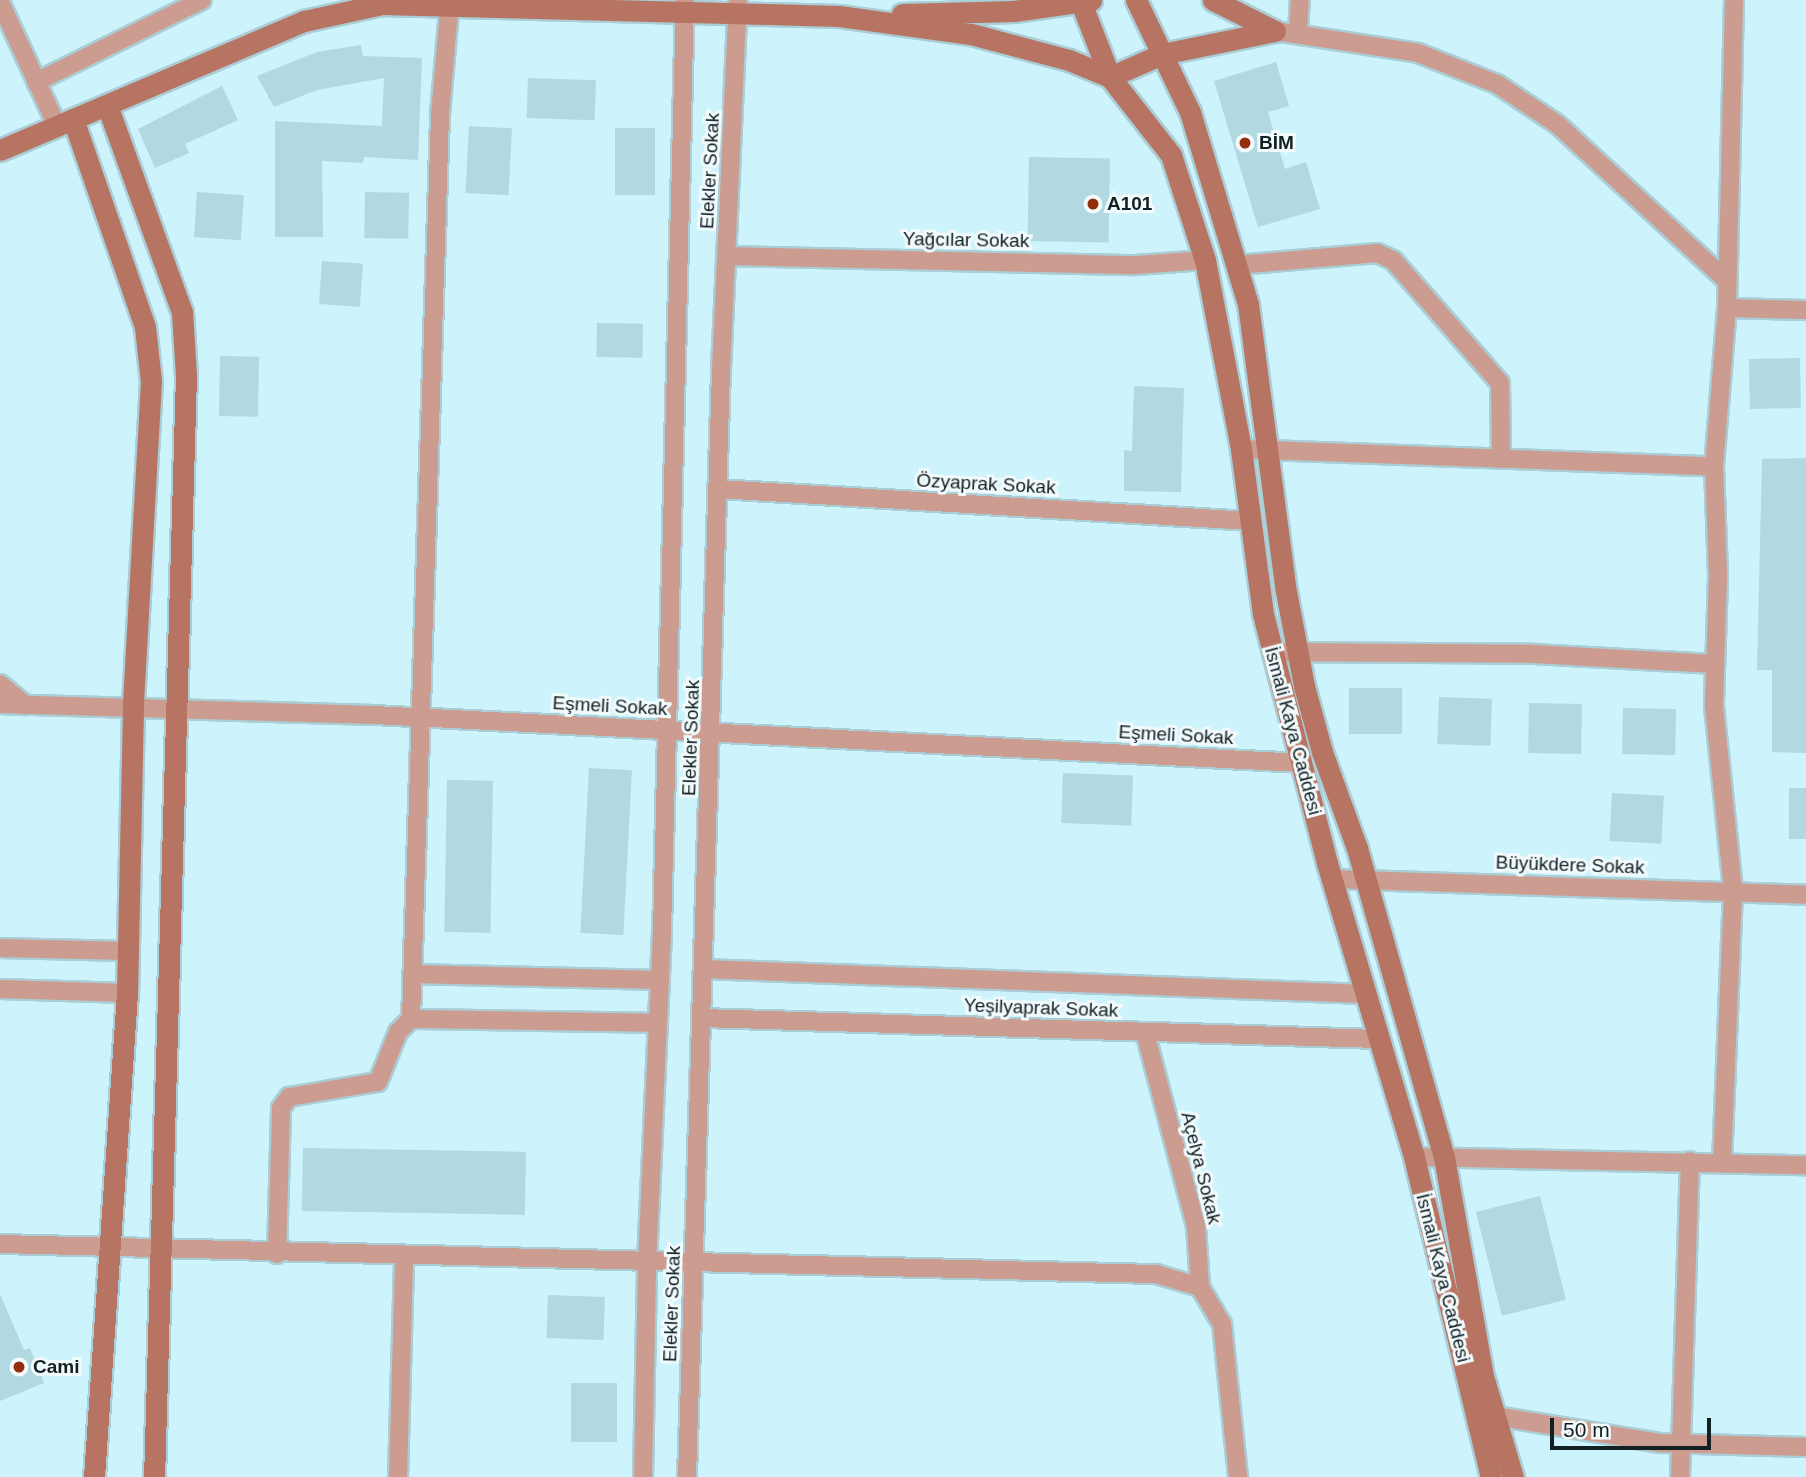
<!DOCTYPE html>
<meta charset="utf-8">
<style>
body{margin:0}
#map{position:relative;width:1806px;height:1477px;overflow:hidden;background:#cdf3fd;font-family:Helvetica,sans-serif}
div>[style]{position:absolute}
.building>*{inset:0;background:#b2d8e1;transform-origin:0 0}
.roads{filter:drop-shadow(2px 0 #abcdd6) drop-shadow(-2px 0 #abcdd6) drop-shadow(0 2px #abcdd6) drop-shadow(0 -2px #abcdd6)}
.street>*{height:18px;margin:-9px;padding:0 9px;transform-origin:9px;border-radius:9px;background:#cb9c8f}
.secondary>*{height:21px;margin:-10.5px;padding:0 10.5px;transform-origin:10.5px;border-radius:10.5px;background:#b77462}
.dots>*{width:19px;height:19px;translate:-50% -50%;box-sizing:border-box;border:4px solid #f3fafc;border-radius:50%}
span{translate:-50% -50%;white-space:nowrap;text-align:center;line-height:1.15;-webkit-text-stroke:6px #f3fafc;paint-order:stroke}
.poi-label{font-size:19px;color:#112023;font-weight:700}
.left{translate:0 -50%;text-align:left}
.street-label{font-size:19px;color:#112023}
.scale{position:absolute;left:1550px;top:1418px;width:161px;height:32px;box-sizing:border-box;border:4px solid #112023;border-top:0;padding-left:9px;font-size:21px;line-height:24px;white-space:nowrap;color:#112023;-webkit-text-stroke:5px #f3fafc;paint-order:stroke}
</style>
<div id="map">
<div class="building">
<div style="clip-path:polygon(361px 45px,363px 56px,422px 58px,418px 160px,364px 157px,363px 163px,322px 161px,323px 237px,275px 237px,275px 121px,382px 126px,384px 78px,317px 90px,274px 107px,257px 76px,317px 52px)"></div>
<div style="clip-path:polygon(1276px 62px,1289px 106px,1268px 112px,1285px 169px,1306px 162px,1320px 209px,1258px 227px,1214px 81px)"></div>
<div style="left:528px;top:78px;width:68px;height:40px;rotate:2deg"></div>
<div style="clip-path:polygon(222px 86px,238px 120px,185px 144px,189px 153px,155px 168px,138px 129px)"></div>
<div style="left:469px;top:126px;width:43px;height:67px;rotate:3deg"></div>
<div style="left:615px;top:128px;width:40px;height:67px"></div>
<div style="left:1029px;top:157px;width:81px;height:84px;rotate:1deg"></div>
<div style="left:197px;top:192px;width:47px;height:45px;rotate:4deg"></div>
<div style="left:365px;top:192px;width:44px;height:46px;rotate:1deg"></div>
<div style="left:322px;top:261px;width:41px;height:43px;rotate:4deg"></div>
<div style="left:597px;top:323px;width:46px;height:34px;rotate:1deg"></div>
<div style="left:220px;top:356px;width:39px;height:60px;rotate:1deg"></div>
<div style="left:1800px;top:358px;width:50px;height:51px;rotate:89deg"></div>
<div style="clip-path:polygon(1134px 386px,1184px 388px,1181px 492px,1124px 491px,1124px 450px,1132px 451px)"></div>
<div style="clip-path:polygon(1806px 458px,1806px 753px,1772px 752px,1772px 670px,1757px 670px,1762px 459px)"></div>
<div style="left:1349px;top:688px;width:53px;height:46px"></div>
<div style="left:1439px;top:697px;width:53px;height:47px;rotate:2deg"></div>
<div style="left:1529px;top:703px;width:53px;height:50px;rotate:1deg"></div>
<div style="left:1623px;top:708px;width:53px;height:46px;rotate:1deg"></div>
<div style="left:589px;top:768px;width:43px;height:165px;rotate:3deg"></div>
<div style="left:1063px;top:773px;width:70px;height:50px;rotate:2deg"></div>
<div style="left:447px;top:780px;width:46px;height:152px;rotate:1deg"></div>
<div style="left:1806px;top:788px;width:51px;height:17px;rotate:90deg"></div>
<div style="left:1612px;top:793px;width:52px;height:48px;rotate:3deg"></div>
<div style="left:303px;top:1148px;width:223px;height:63px;rotate:1deg"></div>
<div style="left:1540px;top:1196px;width:107px;height:66px;rotate:76deg"></div>
<div style="clip-path:polygon(0 1294px,24px 1350px,30px 1348px,44px 1383px,0 1401px)"></div>
<div style="left:548px;top:1295px;width:57px;height:43px;rotate:2deg"></div>
<div style="left:571px;top:1383px;width:46px;height:59px"></div>
</div>
<div class="roads">
<div class="street">
<div style="left:0;top:2px;width:136px;rotate:65.3deg"></div>
<div style="left:1275px;top:31px;width:145px;rotate:8.7deg"></div>
<div style="left:1418px;top:53px;width:85px;rotate:21.4deg"></div>
<div style="left:1497px;top:84px;width:72px;rotate:33.7deg"></div>
<div style="left:1557px;top:124px;width:231px;rotate:42.7deg"></div>
<div style="left:1298px;top:34px;width:34px;rotate:-87deg"></div>
<div style="left:36px;top:82px;width:185px;rotate:-26.3deg"></div>
<div style="left:727px;top:256px;width:409px;rotate:1.3deg"></div>
<div style="left:1136px;top:265px;width:69px;rotate:-4.1deg"></div>
<div style="left:1237px;top:265px;width:141px;rotate:-4.9deg"></div>
<div style="left:1377px;top:253px;width:17px;rotate:24deg"></div>
<div style="left:1393px;top:260px;width:163px;rotate:49deg"></div>
<div style="left:1500px;top:383px;width:76px;rotate:89.2deg"></div>
<div style="left:1727px;top:308px;width:79px;rotate:1.5deg"></div>
<div style="left:1241px;top:449px;width:473px;rotate:2.1deg"></div>
<div style="left:1714px;top:466px;width:159px;rotate:-85.3deg"></div>
<div style="left:1727px;top:308px;width:308px;rotate:-88.7deg"></div>
<div style="left:1714px;top:466px;width:110px;rotate:87.9deg"></div>
<div style="left:1718px;top:576px;width:130px;rotate:91.8deg"></div>
<div style="left:1714px;top:706px;width:185px;rotate:84.1deg"></div>
<div style="left:1733px;top:890px;width:272px;rotate:92.3deg"></div>
<div style="left:718px;top:489px;width:534px;rotate:3.44deg"></div>
<div style="left:1273px;top:652px;width:261px;rotate:0.4deg"></div>
<div style="left:1534px;top:654px;width:181px;rotate:3.2deg"></div>
<div style="left:0;top:684px;width:33px;rotate:40deg"></div>
<div style="left:0;top:704px;width:374px;rotate:1.7deg"></div>
<div style="left:374px;top:715px;width:929px;rotate:2.96deg"></div>
<div style="left:1332px;top:879px;width:474px;rotate:1.9deg"></div>
<div style="left:0;top:948px;width:128px;rotate:1.3deg"></div>
<div style="left:704px;top:969px;width:662px;rotate:2.16deg"></div>
<div style="left:412px;top:974px;width:248px;rotate:1.4deg"></div>
<div style="left:0;top:989px;width:127px;rotate:1.8deg"></div>
<div style="left:702px;top:1018px;width:677px;rotate:1.78deg"></div>
<div style="left:411px;top:1019px;width:905px;rotate:-88.16deg"></div>
<div style="left:440px;top:114px;width:114px;rotate:-85deg"></div>
<div style="left:1145px;top:1032px;width:201px;rotate:75.3deg"></div>
<div style="left:1196px;top:1226px;width:61px;rotate:86.2deg"></div>
<div style="left:1200px;top:1287px;width:43px;rotate:59.3deg"></div>
<div style="left:1222px;top:1324px;width:154px;rotate:84deg"></div>
<div style="left:1414px;top:1157px;width:392px;rotate:1.2deg"></div>
<div style="left:0;top:1244px;width:1156px;rotate:1.49deg"></div>
<div style="left:1156px;top:1274px;width:46px;rotate:16.5deg"></div>
<div style="left:277px;top:1254px;width:146px;rotate:-88.4deg"></div>
<div style="left:281px;top:1108px;width:14px;rotate:-54deg"></div>
<div style="left:289px;top:1097px;width:90px;rotate:-9.6deg"></div>
<div style="left:378px;top:1082px;width:54px;rotate:-68.2deg"></div>
<div style="left:398px;top:1032px;width:18px;rotate:-45deg"></div>
<div style="left:411px;top:1019px;width:247px;rotate:0.9deg"></div>
<div style="left:1483px;top:1414px;width:180px;rotate:9.3deg"></div>
<div style="left:1661px;top:1443px;width:145px;rotate:1.6deg"></div>
<div style="left:398px;top:1477px;width:219px;rotate:-88.4deg"></div>
<div style="left:643px;top:1477px;width:214px;rotate:-88.9deg"></div>
<div style="left:647px;top:1263px;width:330px;rotate:-87.4deg"></div>
<div style="left:662px;top:933px;width:933px;rotate:-88.59deg"></div>
<div style="left:687px;top:1477px;width:1108px;rotate:-88.24deg"></div>
<div style="left:721px;top:370px;width:370px;rotate:-87.4deg"></div>
<div style="left:1680px;top:1477px;width:316px;rotate:-88.2deg"></div>
</div>
<div class="secondary">
<div style="left:1080px;top:0;width:83px;rotate:68.7deg"></div>
<div style="left:1110px;top:77px;width:99px;rotate:52deg"></div>
<div style="left:1171px;top:155px;width:110px;rotate:72.1deg"></div>
<div style="left:1205px;top:260px;width:192px;rotate:79.2deg"></div>
<div style="left:1241px;top:449px;width:166px;rotate:82.4deg"></div>
<div style="left:1263px;top:614px;width:257px;rotate:75.6deg"></div>
<div style="left:1327px;top:863px;width:307px;rotate:73.5deg"></div>
<div style="left:1414px;top:1157px;width:329px;rotate:76.5deg"></div>
<div style="left:1136px;top:0;width:124px;rotate:64.3deg"></div>
<div style="left:1190px;top:112px;width:201px;rotate:73.2deg"></div>
<div style="left:1248px;top:304px;width:284px;rotate:82.5deg"></div>
<div style="left:1285px;top:586px;width:102px;rotate:79.2deg"></div>
<div style="left:1304px;top:686px;width:68px;rotate:74.7deg"></div>
<div style="left:1322px;top:752px;width:102px;rotate:70deg"></div>
<div style="left:1357px;top:848px;width:321px;rotate:74.3deg"></div>
<div style="left:1444px;top:1157px;width:222px;rotate:79.9deg"></div>
<div style="left:1483px;top:1376px;width:105px;rotate:73.5deg"></div>
<div style="left:1213px;top:0;width:69px;rotate:26.6deg"></div>
<div style="left:902px;top:14px;width:112px;rotate:-1.5deg"></div>
<div style="left:1014px;top:11px;width:78px;rotate:-8.1deg"></div>
<div style="left:107px;top:105px;width:220px;rotate:70.1deg"></div>
<div style="left:182px;top:312px;width:63px;rotate:86.4deg"></div>
<div style="left:186px;top:375px;width:1102px;rotate:91.66deg"></div>
<div style="left:73px;top:119px;width:220px;rotate:70.9deg"></div>
<div style="left:145px;top:327px;width:54px;rotate:83.7deg"></div>
<div style="left:151px;top:381px;width:327px;rotate:93.2deg"></div>
<div style="left:133px;top:708px;width:285px;rotate:91.2deg"></div>
<div style="left:127px;top:993px;width:485px;rotate:93.9deg"></div>
<div style="left:0;top:150px;width:330px;rotate:-23deg"></div>
<div style="left:304px;top:21px;width:80px;rotate:-12.3deg"></div>
<div style="left:382px;top:4px;width:457px;rotate:1.5deg"></div>
<div style="left:839px;top:16px;width:133px;rotate:7.8deg"></div>
<div style="left:971px;top:34px;width:101px;rotate:14.9deg"></div>
<div style="left:1069px;top:60px;width:44px;rotate:22.5deg"></div>
<div style="left:1110px;top:77px;width:57px;rotate:-23.9deg"></div>
<div style="left:1162px;top:54px;width:115px;rotate:-11.5deg"></div>
</div>
</div>
<div class="dots">
<div style="left:1245px;top:143px;background:#952e0d"></div>
<div style="left:1093px;top:204px;background:#952e0d"></div>
<div style="left:19px;top:1367px;background:#952e0d"></div>
</div>
<div class="poi-label">
<span class="left" style="left:1259px;top:143px">BİM</span>
<span class="left" style="left:1107px;top:204px">A101</span>
<span class="left" style="left:33px;top:1367px">Cami</span>
</div>
<div class="street-label">
<span style="left:710px;top:171px;rotate:-87deg">Elekler Sokak</span>
<span style="left:966px;top:240px;rotate:1deg">Yağcılar Sokak</span>
<span style="left:986px;top:484px;rotate:3deg">Özyaprak Sokak</span>
<span style="left:610px;top:706px;rotate:3deg">Eşmeli Sokak</span>
<span style="left:1293px;top:731px;rotate:75deg">İsmali Kaya Caddesi</span>
<span style="left:1176px;top:735px;rotate:3deg">Eşmeli Sokak</span>
<span style="left:691px;top:738px;rotate:-88deg">Elekler Sokak</span>
<span style="left:1570px;top:865px;rotate:2deg">Büyükdere Sokak</span>
<span style="left:1041px;top:1008px;rotate:2deg">Yeşilyaprak Sokak</span>
<span style="left:1201px;top:1168px;rotate:76deg">Açelya Sokak</span>
<span style="left:1443px;top:1278px;rotate:76deg">İsmali Kaya Caddesi</span>
<span style="left:672px;top:1304px;rotate:-88deg">Elekler Sokak</span>
</div>
<div class="scale">50 m</div>
</div>
